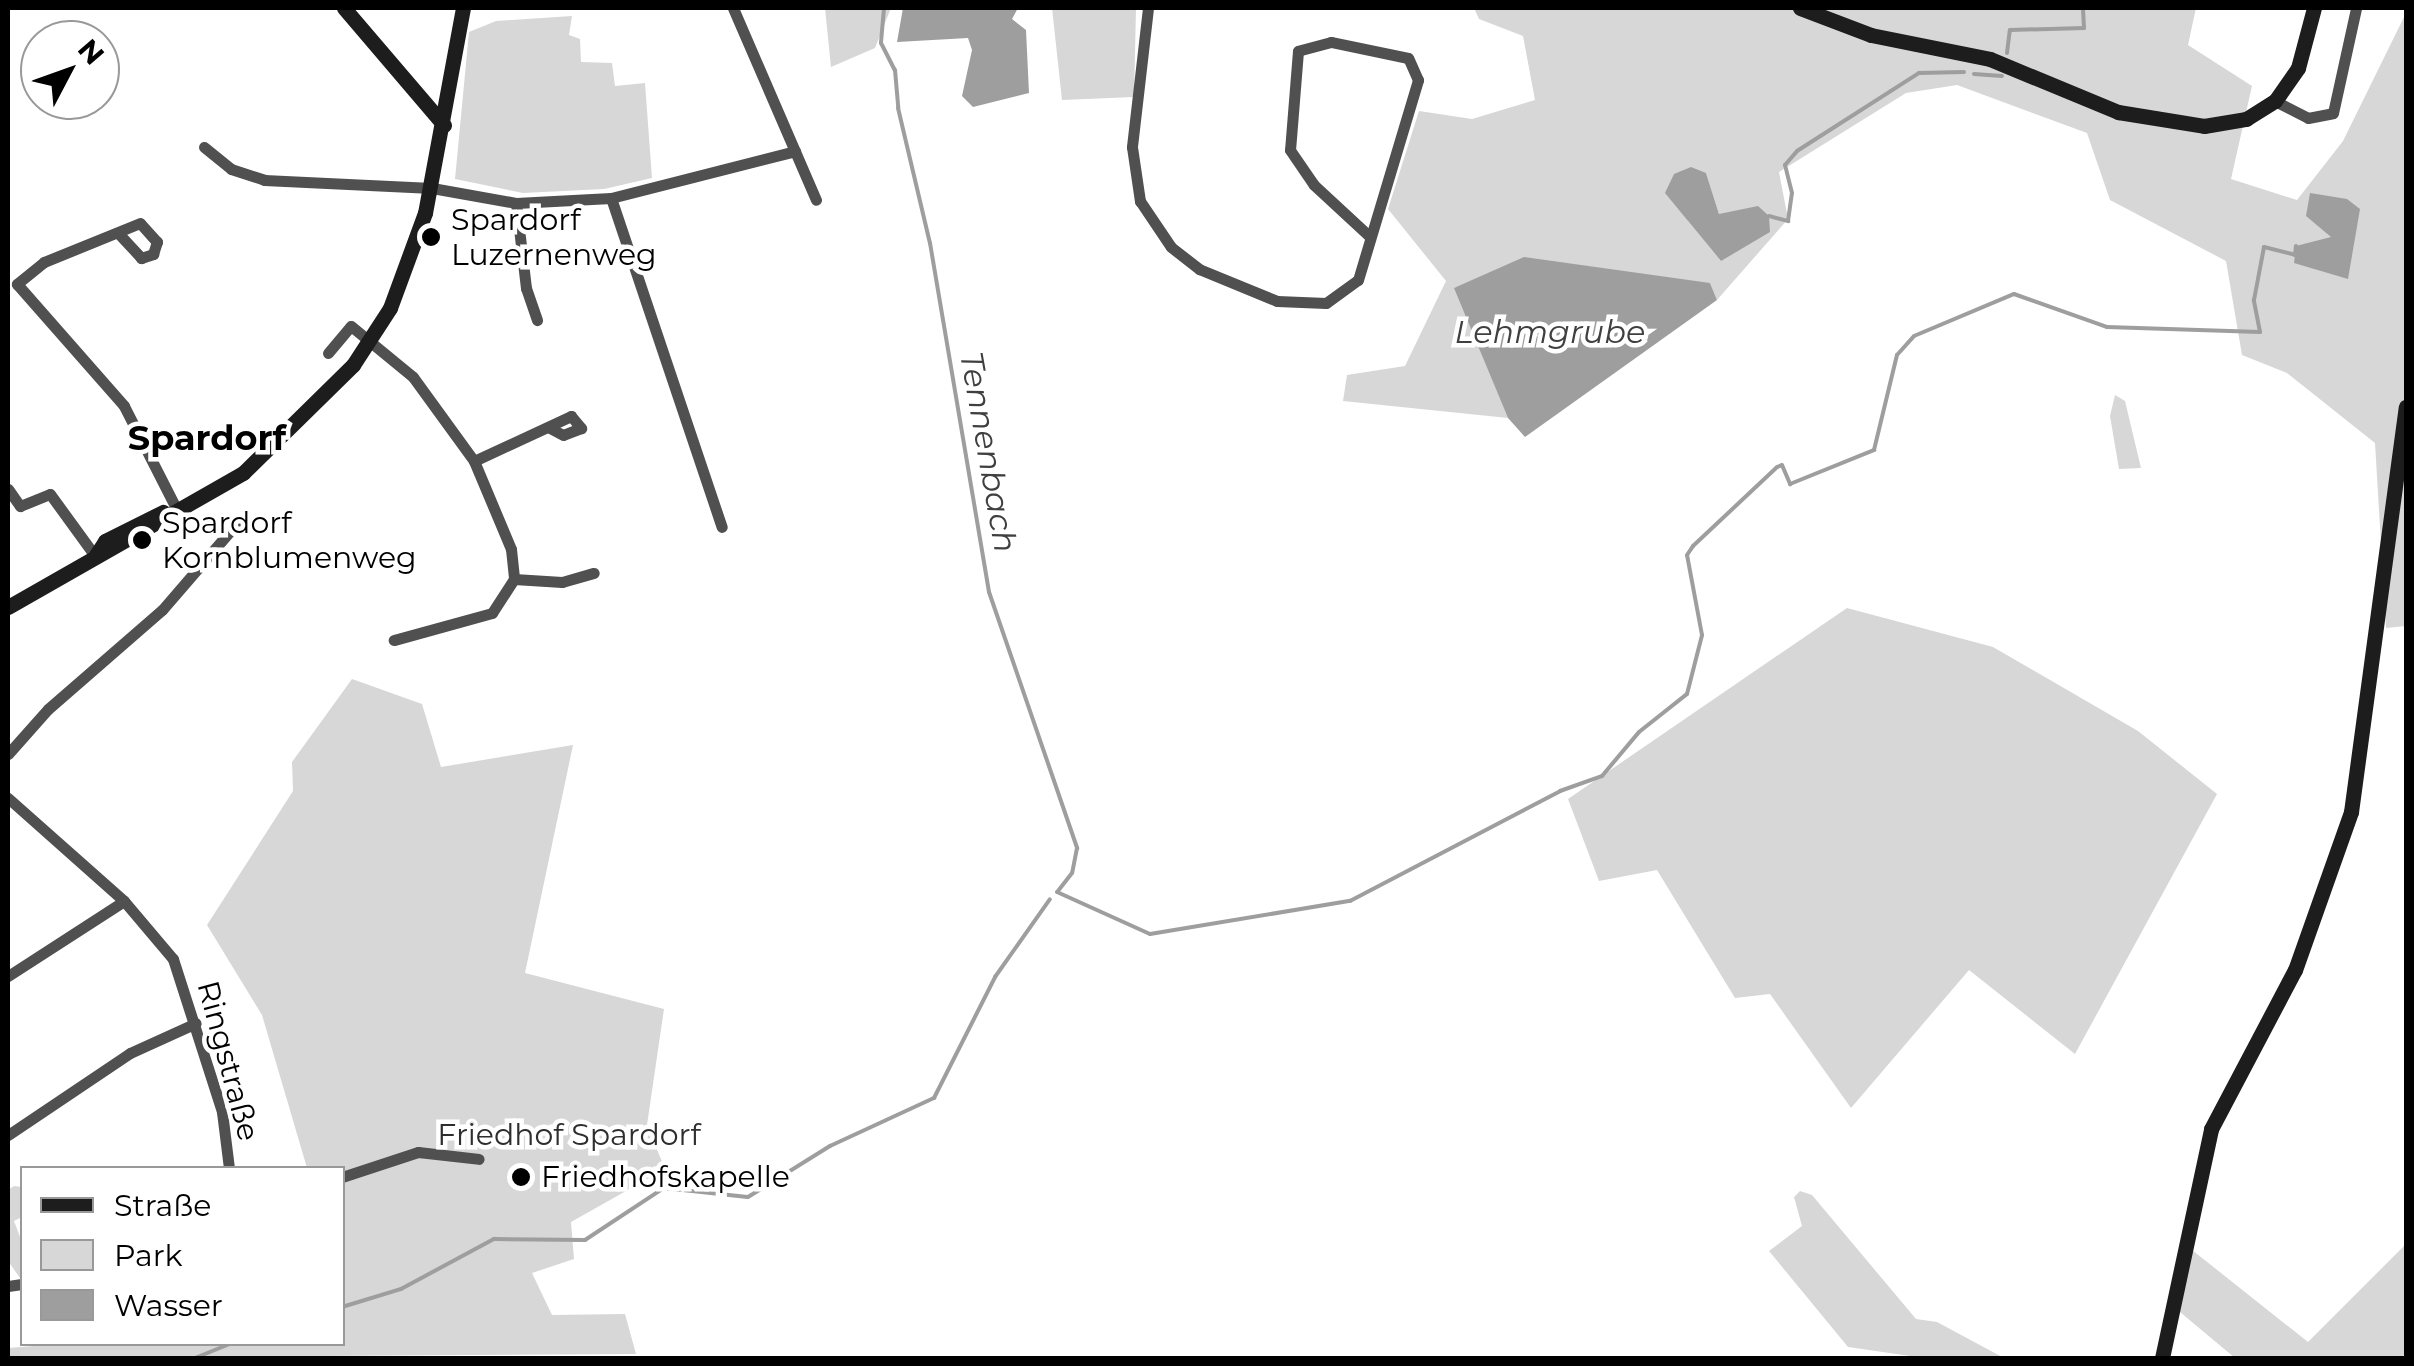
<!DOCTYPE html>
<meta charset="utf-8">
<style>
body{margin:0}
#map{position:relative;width:2414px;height:1366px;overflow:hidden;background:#fff;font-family:Montserrat,sans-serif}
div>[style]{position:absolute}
.green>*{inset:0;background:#d7d7d7}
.water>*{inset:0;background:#9e9e9e}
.stream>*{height:4px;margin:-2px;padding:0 2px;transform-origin:2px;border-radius:2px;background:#9e9e9e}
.street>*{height:11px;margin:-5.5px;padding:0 5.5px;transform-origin:5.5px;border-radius:5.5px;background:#505050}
.secondary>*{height:15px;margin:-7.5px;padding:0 7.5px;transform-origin:7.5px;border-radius:7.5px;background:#1d1d1d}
.dots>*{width:28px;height:28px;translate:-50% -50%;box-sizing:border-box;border:5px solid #fff;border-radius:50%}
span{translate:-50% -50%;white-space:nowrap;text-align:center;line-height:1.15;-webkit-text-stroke:9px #fff;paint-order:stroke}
.poi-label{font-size:30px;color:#000}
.left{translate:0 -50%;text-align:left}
.street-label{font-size:30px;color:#000}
.park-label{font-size:30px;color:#2e2e2e}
.water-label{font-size:32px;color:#3f3f3f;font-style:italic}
.quarter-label{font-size:35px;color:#000;font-weight:700}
.frame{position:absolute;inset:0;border:10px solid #000;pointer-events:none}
.legend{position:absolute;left:20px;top:1166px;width:325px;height:180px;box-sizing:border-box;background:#fff;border:2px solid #999;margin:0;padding:12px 18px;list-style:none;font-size:30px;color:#000}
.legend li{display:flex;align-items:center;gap:20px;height:50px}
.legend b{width:50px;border:2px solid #999}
.north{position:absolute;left:20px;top:20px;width:100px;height:100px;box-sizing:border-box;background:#fff;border:2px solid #999;border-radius:50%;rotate:49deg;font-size:28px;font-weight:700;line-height:40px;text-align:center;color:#000}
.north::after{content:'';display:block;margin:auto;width:35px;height:45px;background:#000;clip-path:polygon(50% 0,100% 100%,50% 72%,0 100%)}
</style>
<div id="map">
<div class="green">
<div style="clip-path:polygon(825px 8px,891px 8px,875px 48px,831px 67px)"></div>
<div style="clip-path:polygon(1052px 8px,1136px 8px,1134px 97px,1062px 100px)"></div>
<div style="clip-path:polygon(evenodd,1474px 8px,2196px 8px,2188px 45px,2252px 86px,2231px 179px,2297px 200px,2343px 141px,2406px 13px,2406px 626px,2386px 628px,2375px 443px,2287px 373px,2242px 355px,2226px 261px,2110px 200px,2087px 133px,1957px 85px,1906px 93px,1779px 172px,1788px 219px,1717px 300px,1710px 283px,1455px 287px,1508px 418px,1343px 401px,1347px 375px,1405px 366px,1446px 281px,1388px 209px,1419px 111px,1472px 119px,1535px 100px,1523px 36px,1479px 19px,1474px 8px,1706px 173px,1719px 214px,1731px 217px,1721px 261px,1688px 221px,1706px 173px)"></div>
<div style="clip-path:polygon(572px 16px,569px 35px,580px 39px,581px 62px,612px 63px,615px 86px,645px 83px,652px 178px,604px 189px,523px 193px,455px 179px,469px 32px,496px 21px)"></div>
<div style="clip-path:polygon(2115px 395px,2125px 401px,2141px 468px,2119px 469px,2110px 416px)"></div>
<div style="clip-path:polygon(1847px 608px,1993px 647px,2138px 731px,2217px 794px,2075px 1054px,1969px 970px,1851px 1108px,1770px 994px,1735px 998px,1657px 870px,1599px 881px,1568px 799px)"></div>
<div style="clip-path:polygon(352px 679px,422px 704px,441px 767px,573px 745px,525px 973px,664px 1009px,647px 1125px,665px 1169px,571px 1222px,574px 1259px,532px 1273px,552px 1315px,625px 1314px,636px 1354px,8px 1358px,8px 1348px,59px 1344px,342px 1344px,342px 1168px,307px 1168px,262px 1015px,207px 925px,293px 791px,292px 762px)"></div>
<div style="clip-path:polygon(14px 1186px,22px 1187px,22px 1217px,14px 1221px,22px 1242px,20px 1278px,8px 1261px,8px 1190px)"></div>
<div style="clip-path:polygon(1800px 1191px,1812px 1195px,1916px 1319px,1937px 1322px,2004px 1358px,1924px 1358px,1848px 1347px,1769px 1251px,1802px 1226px,1794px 1197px)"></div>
<div style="clip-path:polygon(2406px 1244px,2406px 1355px,2396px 1358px,2235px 1358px,2174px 1307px,2187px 1246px,2308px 1342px)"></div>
</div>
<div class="water">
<div style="clip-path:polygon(903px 8px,1018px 8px,1012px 19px,1026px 30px,1029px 93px,973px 107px,962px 96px,972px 50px,968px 38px,897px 42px)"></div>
<div style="clip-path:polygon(1691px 167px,1706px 173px,1719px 214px,1758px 206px,1769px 216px,1770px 232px,1721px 261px,1665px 193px,1674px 174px)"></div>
<div style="clip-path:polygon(2310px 193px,2347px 199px,2360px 209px,2348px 279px,2294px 263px,2296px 246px,2331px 237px,2306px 216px)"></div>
<div style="clip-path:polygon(1524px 257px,1710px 283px,1717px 300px,1525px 437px,1508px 418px,1454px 288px)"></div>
</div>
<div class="stream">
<div style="left:884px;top:8px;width:35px;rotate:95deg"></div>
<div style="left:881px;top:43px;width:30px;rotate:63deg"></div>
<div style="left:895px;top:70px;width:38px;rotate:85deg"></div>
<div style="left:898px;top:108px;width:139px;rotate:76.7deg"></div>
<div style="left:930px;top:243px;width:354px;rotate:80.4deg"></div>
<div style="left:989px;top:592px;width:271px;rotate:71deg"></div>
<div style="left:1077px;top:848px;width:25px;rotate:101deg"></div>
<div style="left:1072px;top:873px;width:24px;rotate:128deg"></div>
<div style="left:1057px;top:892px;width:102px;rotate:24.3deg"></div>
<div style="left:1150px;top:934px;width:203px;rotate:-9.4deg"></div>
<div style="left:1350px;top:901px;width:237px;rotate:-27.6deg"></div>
<div style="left:1560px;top:791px;width:45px;rotate:-19.7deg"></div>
<div style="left:1602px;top:776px;width:57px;rotate:-49.9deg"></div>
<div style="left:1639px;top:732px;width:61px;rotate:-38.4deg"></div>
<div style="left:1687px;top:694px;width:61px;rotate:-75.7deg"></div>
<div style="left:1702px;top:635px;width:81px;rotate:-100.6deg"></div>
<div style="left:1687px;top:555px;width:11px;rotate:-56deg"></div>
<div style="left:1693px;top:546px;width:115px;rotate:-43.2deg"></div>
<div style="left:1777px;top:467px;width:5px;rotate:-22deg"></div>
<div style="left:1782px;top:465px;width:21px;rotate:67deg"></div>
<div style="left:1790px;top:484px;width:91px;rotate:-22deg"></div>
<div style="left:1874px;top:450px;width:98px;rotate:-76.4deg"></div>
<div style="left:1897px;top:355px;width:25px;rotate:-48deg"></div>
<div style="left:1914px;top:336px;width:108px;rotate:-22.8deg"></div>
<div style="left:2014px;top:294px;width:99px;rotate:19.5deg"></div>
<div style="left:2107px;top:327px;width:153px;rotate:1.9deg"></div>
<div style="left:2260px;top:332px;width:33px;rotate:-101deg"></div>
<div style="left:2254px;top:300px;width:54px;rotate:-79.3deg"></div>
<div style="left:2264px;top:247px;width:32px;rotate:14deg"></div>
<div style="left:2295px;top:255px;width:9px;rotate:-84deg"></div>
<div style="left:2007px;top:53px;width:23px;rotate:-83deg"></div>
<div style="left:2010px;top:30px;width:74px;rotate:-1.5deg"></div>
<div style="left:2084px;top:28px;width:20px;rotate:-93deg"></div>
<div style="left:1974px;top:74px;width:28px;rotate:4deg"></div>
<div style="left:1769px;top:216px;width:20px;rotate:15deg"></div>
<div style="left:1788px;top:221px;width:28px;rotate:-82deg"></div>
<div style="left:1792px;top:193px;width:29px;rotate:-104deg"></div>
<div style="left:1785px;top:165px;width:18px;rotate:-49deg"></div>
<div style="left:1797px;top:151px;width:145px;rotate:-32.6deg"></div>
<div style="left:1919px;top:73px;width:45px;rotate:-1.3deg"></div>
<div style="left:342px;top:1307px;width:62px;rotate:-17deg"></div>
<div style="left:401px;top:1289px;width:106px;rotate:-28.3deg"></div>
<div style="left:494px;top:1239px;width:91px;rotate:0.6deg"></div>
<div style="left:585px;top:1240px;width:95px;rotate:-33.4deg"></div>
<div style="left:664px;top:1188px;width:84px;rotate:6.1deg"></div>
<div style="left:748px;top:1197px;width:97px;rotate:-31.9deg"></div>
<div style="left:830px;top:1146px;width:115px;rotate:-24.8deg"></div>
<div style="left:934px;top:1098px;width:136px;rotate:-63.2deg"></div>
<div style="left:995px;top:977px;width:95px;rotate:-54.8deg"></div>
<div style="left:195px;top:1358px;width:38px;rotate:-22deg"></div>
</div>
<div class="street">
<div style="left:733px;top:8px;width:209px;rotate:66.6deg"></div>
<div style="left:1148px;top:8px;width:140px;rotate:96.6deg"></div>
<div style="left:1132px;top:147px;width:55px;rotate:81.6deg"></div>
<div style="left:1140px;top:201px;width:55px;rotate:56deg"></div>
<div style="left:1171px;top:247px;width:36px;rotate:38deg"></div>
<div style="left:1199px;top:269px;width:84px;rotate:22.3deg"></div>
<div style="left:1277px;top:301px;width:49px;rotate:2.3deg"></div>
<div style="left:1326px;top:303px;width:39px;rotate:-36deg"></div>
<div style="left:1358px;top:280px;width:209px;rotate:-73.3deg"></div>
<div style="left:1418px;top:80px;width:24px;rotate:-114deg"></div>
<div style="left:1408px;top:58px;width:79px;rotate:-168.3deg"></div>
<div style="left:1331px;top:42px;width:34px;rotate:165deg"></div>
<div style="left:1298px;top:51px;width:99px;rotate:94.6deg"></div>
<div style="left:1290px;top:150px;width:42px;rotate:55.6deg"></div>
<div style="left:1314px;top:185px;width:74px;rotate:42.8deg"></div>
<div style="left:2275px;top:101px;width:37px;rotate:27deg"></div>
<div style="left:2308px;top:118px;width:25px;rotate:-11deg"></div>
<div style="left:2333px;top:113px;width:107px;rotate:-77.6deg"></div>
<div style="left:204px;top:147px;width:35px;rotate:39deg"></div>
<div style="left:231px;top:169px;width:35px;rotate:18deg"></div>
<div style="left:264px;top:180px;width:168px;rotate:2.7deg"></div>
<div style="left:432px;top:188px;width:85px;rotate:10.1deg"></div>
<div style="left:516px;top:203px;width:95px;rotate:-3deg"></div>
<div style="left:611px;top:198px;width:190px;rotate:-14.3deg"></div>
<div style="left:611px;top:198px;width:347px;rotate:71.4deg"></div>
<div style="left:516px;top:203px;width:86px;rotate:83.3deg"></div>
<div style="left:526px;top:288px;width:34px;rotate:71deg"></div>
<div style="left:119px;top:234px;width:33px;rotate:47deg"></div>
<div style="left:141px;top:258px;width:13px;rotate:-18deg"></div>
<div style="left:153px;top:254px;width:13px;rotate:-72deg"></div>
<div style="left:157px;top:242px;width:25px;rotate:-132deg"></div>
<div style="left:140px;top:223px;width:104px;rotate:157.9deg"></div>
<div style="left:44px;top:262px;width:35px;rotate:141deg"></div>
<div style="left:17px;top:284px;width:162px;rotate:48.7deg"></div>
<div style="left:124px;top:406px;width:117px;rotate:63deg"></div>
<div style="left:328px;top:353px;width:35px;rotate:-50deg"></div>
<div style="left:351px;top:326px;width:80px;rotate:39.4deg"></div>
<div style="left:413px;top:377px;width:104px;rotate:54deg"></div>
<div style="left:474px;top:461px;width:95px;rotate:67.2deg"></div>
<div style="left:511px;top:549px;width:30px;rotate:84deg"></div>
<div style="left:514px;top:579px;width:40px;rotate:122.9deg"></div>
<div style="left:492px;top:613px;width:102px;rotate:164.6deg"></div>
<div style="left:474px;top:461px;width:107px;rotate:-24.9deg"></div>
<div style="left:571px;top:416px;width:16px;rotate:50deg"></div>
<div style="left:581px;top:428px;width:19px;rotate:159deg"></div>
<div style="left:563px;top:435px;width:15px;rotate:-152deg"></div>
<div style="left:8px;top:489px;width:21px;rotate:55deg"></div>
<div style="left:20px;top:506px;width:32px;rotate:-22deg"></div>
<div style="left:50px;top:494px;width:77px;rotate:54deg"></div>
<div style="left:514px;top:579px;width:48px;rotate:3.6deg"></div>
<div style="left:562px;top:582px;width:33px;rotate:-16deg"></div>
<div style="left:8px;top:754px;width:60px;rotate:-48.4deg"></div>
<div style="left:48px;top:709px;width:151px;rotate:-41deg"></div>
<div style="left:162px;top:610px;width:115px;rotate:-49.2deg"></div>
<div style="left:8px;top:798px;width:155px;rotate:41.6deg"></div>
<div style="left:124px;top:901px;width:76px;rotate:49.8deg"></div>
<div style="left:173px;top:959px;width:161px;rotate:72.2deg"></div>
<div style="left:222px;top:1112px;width:56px;rotate:82.9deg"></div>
<div style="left:8px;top:976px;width:138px;rotate:-32.9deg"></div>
<div style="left:8px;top:1135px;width:147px;rotate:-33.9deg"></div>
<div style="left:130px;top:1053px;width:72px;rotate:-24.4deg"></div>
<div style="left:342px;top:1177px;width:80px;rotate:-18.2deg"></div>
<div style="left:418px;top:1152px;width:61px;rotate:6.5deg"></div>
<div style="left:8px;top:1286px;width:14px;rotate:-8deg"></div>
</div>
<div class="secondary">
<div style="left:344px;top:8px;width:154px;rotate:49.5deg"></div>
<div style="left:1800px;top:8px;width:76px;rotate:20.8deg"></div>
<div style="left:1871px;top:35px;width:121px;rotate:11.4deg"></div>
<div style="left:1990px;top:59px;width:139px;rotate:22.5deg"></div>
<div style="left:2118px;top:112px;width:87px;rotate:9.2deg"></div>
<div style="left:2204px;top:126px;width:43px;rotate:-9.5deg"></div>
<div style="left:2246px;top:119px;width:34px;rotate:-32deg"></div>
<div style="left:2275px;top:101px;width:40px;rotate:-55.1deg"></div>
<div style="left:2298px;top:68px;width:62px;rotate:-75.1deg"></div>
<div style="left:96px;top:555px;width:17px;rotate:-57deg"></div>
<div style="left:105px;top:541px;width:65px;rotate:-26.6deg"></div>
<div style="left:8px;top:607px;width:271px;rotate:-29.7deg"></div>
<div style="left:243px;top:473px;width:154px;rotate:-44.5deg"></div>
<div style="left:353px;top:365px;width:68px;rotate:-57deg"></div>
<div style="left:390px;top:308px;width:101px;rotate:-69.8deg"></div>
<div style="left:425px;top:213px;width:208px;rotate:-79.5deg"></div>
<div style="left:2162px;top:1358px;width:234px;rotate:-77.9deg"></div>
<div style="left:2211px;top:1129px;width:180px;rotate:-62.2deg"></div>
<div style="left:2295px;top:970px;width:168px;rotate:-70.5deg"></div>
<div style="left:2351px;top:812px;width:409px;rotate:-82.3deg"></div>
</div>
<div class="dots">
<div style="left:431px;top:237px;background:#000"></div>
<div style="left:142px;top:540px;background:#000"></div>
<div style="left:521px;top:1177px;background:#000"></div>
</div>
<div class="poi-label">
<span class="left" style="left:451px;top:237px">Spardorf<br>Luzernenweg</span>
<span class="left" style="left:162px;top:540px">Spardorf<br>Kornblumenweg</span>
<span class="left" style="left:541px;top:1177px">Friedhofskapelle</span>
</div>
<div class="street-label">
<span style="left:228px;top:1061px;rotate:75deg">Ringstraße</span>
</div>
<div class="park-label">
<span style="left:569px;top:1135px">Friedhof Spardorf</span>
</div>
<div class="water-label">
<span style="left:1550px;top:332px">Lehmgrube</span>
<span style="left:988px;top:452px;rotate:80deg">Tennenbach</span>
</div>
<div class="quarter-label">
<span style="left:207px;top:438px">Spardorf</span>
</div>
<div class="frame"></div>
<ul class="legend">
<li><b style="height:12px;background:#1d1d1d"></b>Straße</li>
<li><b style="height:28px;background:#d7d7d7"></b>Park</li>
<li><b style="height:28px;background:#9e9e9e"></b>Wasser</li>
</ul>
<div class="north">N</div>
</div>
